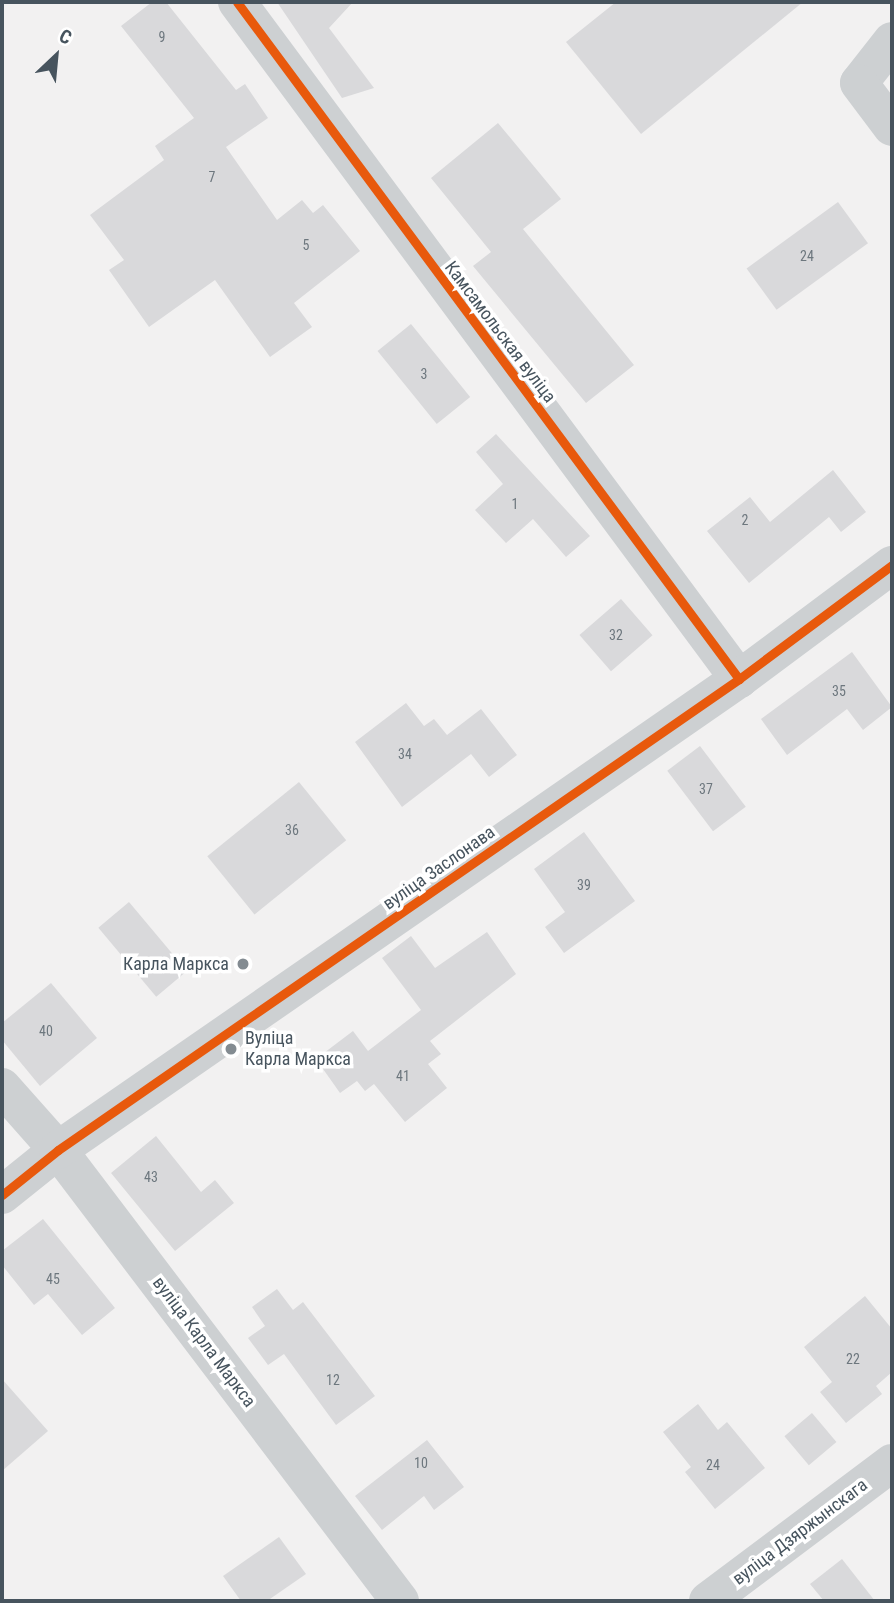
<!DOCTYPE html>
<meta charset="utf-8">
<style>
body{margin:0}
#map{position:relative;width:894px;height:1603px;overflow:hidden;background:#f2f1f1;font-family:"Roboto Condensed",sans-serif}
div>[style]{position:absolute}
.building>*{inset:0;background:#d9d9db;transform-origin:0 0}
.minor>*{height:38px;margin:-19px;padding:0 19px;transform-origin:19px;border-radius:19px;background:#cdd0d2}
.cycleway>*{height:9px;margin:-4.5px;padding:0 4.5px;transform-origin:4.5px;border-radius:4.5px;background:#e8590c}
.dots>*{width:19px;height:19px;translate:-50% -50%;box-sizing:border-box;border:4px solid #fff;border-radius:50%}
span{translate:-50% -50%;white-space:nowrap;text-align:center;line-height:1.15;-webkit-text-stroke:7px #fff;paint-order:stroke}
.number-label{font-size:14px;color:#6d777e}
.number-label span{-webkit-text-stroke-width:0}
.street-label{font-size:18px;color:#47545e}
.poi-label{font-size:18px;color:#47545e}
.right{translate:-100% -50%;text-align:right}
.left{translate:0 -50%;text-align:left}
.frame{position:absolute;inset:0;border:4px solid #47545e;pointer-events:none}
.north{position:absolute;left:21px;top:21px;width:70px;height:70px;-webkit-text-stroke:5px #fff;paint-order:stroke;rotate:26deg;font-size:19px;font-weight:700;line-height:28px;text-align:center;color:#47545e}
.north::after{content:'';display:block;margin:auto;width:24px;height:32px;background:#47545e;clip-path:polygon(50% 0,100% 100%,50% 72%,0 100%)}
</style>
<div id="map">
<div class="building">
<div style="clip-path:polygon(152px 2px,166px 2px,236px 90px,245px 84px,268px 118px,226px 147px,277px 220px,302px 200px,313px 213px,323px 205px,360px 251px,294px 303px,312px 327px,270px 357px,215px 280px,149px 327px,109px 270px,124px 260px,90px 215px,164px 160px,155px 146px,194px 118px,121px 26px)"></div>
<div style="clip-path:polygon(277px 2px,353px 2px,329px 28px,374px 88px,342px 98px)"></div>
<div style="clip-path:polygon(616px 2px,803px 2px,641px 134px,566px 42px)"></div>
<div style="clip-path:polygon(498px 123px,561px 199px,523px 229px,634px 365px,586px 403px,473px 266px,491px 252px,431px 178px)"></div>
<div style="left:838px;top:202px;width:51px;height:113px;rotate:54deg"></div>
<div style="left:411px;top:324px;width:94px;height:43px;rotate:51deg"></div>
<div style="clip-path:polygon(496px 434px,590px 536px,566px 557px,533px 519px,506px 543px,475px 510px,503px 484px,476px 452px)"></div>
<div style="clip-path:polygon(833px 470px,866px 512px,841px 532px,829px 517px,749px 583px,707px 531px,750px 497px,770px 522px)"></div>
<div style="left:621px;top:599px;width:48px;height:55px;rotate:49deg"></div>
<div style="clip-path:polygon(852px 652px,892px 707px,863px 730px,847px 709px,787px 755px,761px 719px)"></div>
<div style="clip-path:polygon(406px 703px,424px 726px,434px 719px,447px 735px,481px 709px,517px 755px,489px 777px,471px 754px,402px 807px,355px 742px)"></div>
<div style="left:700px;top:746px;width:76px;height:41px;rotate:53deg"></div>
<div style="left:299px;top:782px;width:75px;height:118px;rotate:51deg"></div>
<div style="clip-path:polygon(584px 832px,635px 901px,564px 953px,545px 927px,565px 912px,534px 869px)"></div>
<div style="left:129px;top:902px;width:90px;height:40px;rotate:50deg"></div>
<div style="clip-path:polygon(487px 932px,516px 974px,430px 1041px,441px 1054px,428px 1064px,447px 1088px,405px 1122px,374px 1084px,365px 1091px,357px 1081px,340px 1093px,316px 1059px,353px 1031px,368px 1051px,421px 1010px,382px 958px,411px 936px,435px 968px)"></div>
<div style="clip-path:polygon(51px 983px,97px 1038px,40px 1086px,2px 1040px,2px 1023px)"></div>
<div style="clip-path:polygon(156px 1136px,201px 1192px,215px 1180px,234px 1203px,175px 1251px,111px 1173px)"></div>
<div style="clip-path:polygon(43px 1219px,115px 1308px,82px 1335px,48px 1294px,34px 1305px,2px 1265px,2px 1251px)"></div>
<div style="clip-path:polygon(277px 1289px,293px 1310px,303px 1302px,375px 1396px,336px 1425px,284px 1354px,268px 1365px,248px 1338px,265px 1326px,252px 1307px)"></div>
<div style="clip-path:polygon(865px 1296px,892px 1329px,892px 1372px,876px 1386px,882px 1394px,846px 1423px,820px 1392px,832px 1382px,804px 1347px)"></div>
<div style="clip-path:polygon(2px 1379px,48px 1431px,2px 1471px)"></div>
<div style="clip-path:polygon(698px 1404px,718px 1430px,727px 1422px,765px 1468px,715px 1509px,685px 1472px,691px 1467px,663px 1432px)"></div>
<div style="left:812px;top:1413px;width:38px;height:36px;rotate:50deg"></div>
<div style="clip-path:polygon(427px 1440px,464px 1487px,434px 1510px,424px 1496px,382px 1530px,355px 1496px)"></div>
<div style="clip-path:polygon(279px 1537px,306px 1574px,267px 1601px,241px 1601px,223px 1576px)"></div>
<div style="clip-path:polygon(842px 1559px,875px 1601px,824px 1601px,810px 1584px)"></div>
</div>
<div class="minor">
<div style="left:237px;top:2px;width:843px;rotate:53.44deg"></div>
<div style="left:892px;top:41px;width:53px;rotate:128.2deg"></div>
<div style="left:859px;top:83px;width:55px;rotate:53.1deg"></div>
<div style="left:2px;top:1087px;width:84px;rotate:48.4deg"></div>
<div style="left:58px;top:1150px;width:566px;rotate:52.83deg"></div>
<div style="left:2px;top:1195px;width:72px;rotate:-38.8deg"></div>
<div style="left:58px;top:1150px;width:828px;rotate:-34.67deg"></div>
<div style="left:739px;top:679px;width:191px;rotate:-36.7deg"></div>
<div style="left:708px;top:1601px;width:230px;rotate:-36.9deg"></div>
</div>
<div class="cycleway">
<div style="left:237px;top:2px;width:843px;rotate:53.44deg"></div>
<div style="left:2px;top:1195px;width:72px;rotate:-38.8deg"></div>
<div style="left:58px;top:1150px;width:828px;rotate:-34.67deg"></div>
<div style="left:739px;top:679px;width:191px;rotate:-36.7deg"></div>
</div>
<div class="dots">
<div style="left:243px;top:964px;background:#838b91"></div>
<div style="left:231px;top:1049px;background:#838b91"></div>
</div>
<div class="number-label">
<span style="left:162px;top:37px">9</span>
<span style="left:212px;top:177px">7</span>
<span style="left:306px;top:245px">5</span>
<span style="left:807px;top:256px">24</span>
<span style="left:424px;top:374px">3</span>
<span style="left:515px;top:504px">1</span>
<span style="left:745px;top:520px">2</span>
<span style="left:616px;top:635px">32</span>
<span style="left:839px;top:691px">35</span>
<span style="left:405px;top:754px">34</span>
<span style="left:706px;top:789px">37</span>
<span style="left:292px;top:830px">36</span>
<span style="left:584px;top:885px">39</span>
<span style="left:46px;top:1031px">40</span>
<span style="left:403px;top:1076px">41</span>
<span style="left:151px;top:1177px">43</span>
<span style="left:53px;top:1279px">45</span>
<span style="left:853px;top:1359px">22</span>
<span style="left:333px;top:1380px">12</span>
<span style="left:421px;top:1463px">10</span>
<span style="left:713px;top:1465px">24</span>
</div>
<div class="street-label">
<span style="left:500px;top:332px;rotate:53deg">Камсамольская вуліца</span>
<span style="left:439px;top:868px;rotate:-35deg">вуліца Заслонава</span>
<span style="left:204px;top:1342px;rotate:53deg">вуліца Карла Маркса</span>
<span style="left:800px;top:1532px;rotate:-37deg">вуліца Дзяржынскага</span>
</div>
<div class="poi-label">
<span class="right" style="left:229px;top:964px">Карла Маркса</span>
<span class="left" style="left:245px;top:1049px">Вуліца<br>Карла Маркса</span>
</div>
<div class="frame"></div>
<div class="north">С</div>
</div>
